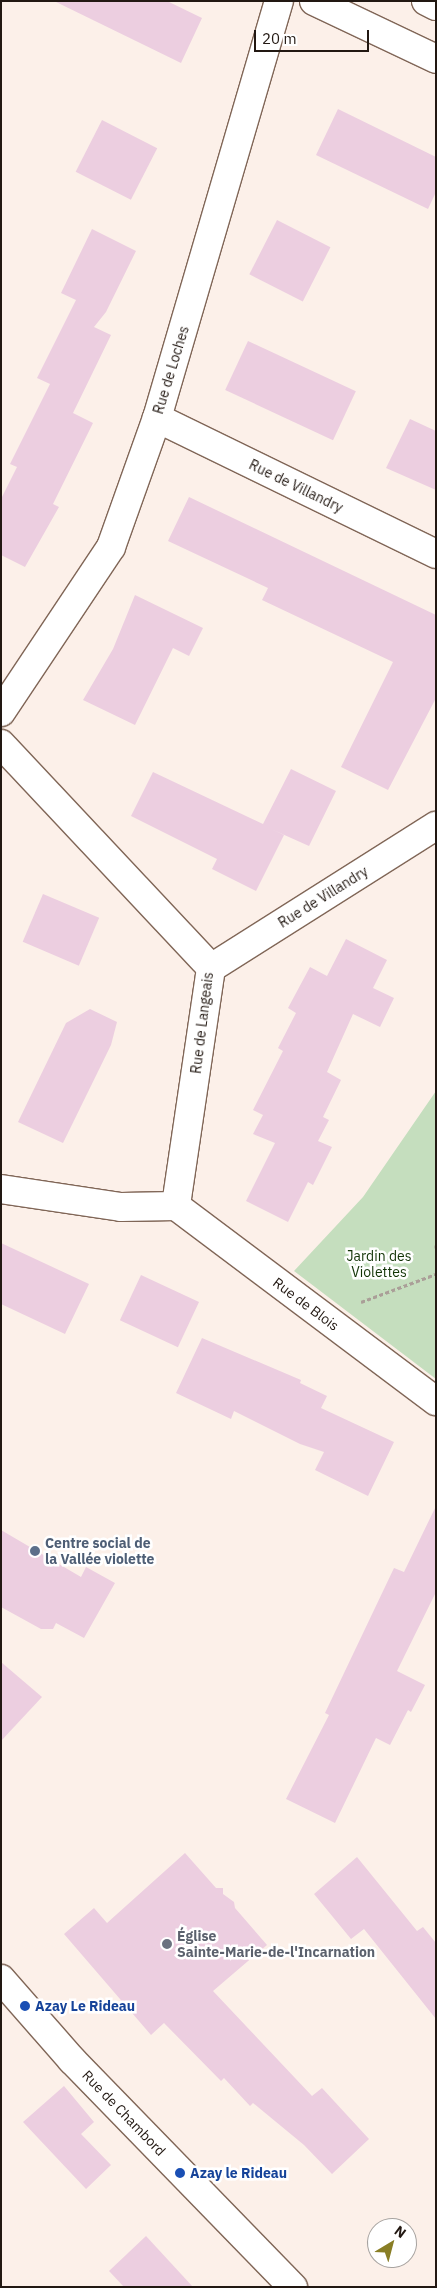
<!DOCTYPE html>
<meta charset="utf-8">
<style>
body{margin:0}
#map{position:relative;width:437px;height:2288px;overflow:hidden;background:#fcf0e9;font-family:"IBM Plex Sans",sans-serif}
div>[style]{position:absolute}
.green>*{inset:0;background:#c5debe}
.building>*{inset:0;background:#eccee0;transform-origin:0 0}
.path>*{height:3px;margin-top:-1.5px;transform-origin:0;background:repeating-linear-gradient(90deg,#aa9f98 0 4px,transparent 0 6.5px)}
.roads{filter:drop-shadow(1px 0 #806657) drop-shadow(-1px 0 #806657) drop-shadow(0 1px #806657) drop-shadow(0 -1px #806657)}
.minor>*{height:28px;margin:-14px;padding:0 14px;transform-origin:14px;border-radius:14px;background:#fff}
.dots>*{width:14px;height:14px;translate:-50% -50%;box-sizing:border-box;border:2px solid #fff;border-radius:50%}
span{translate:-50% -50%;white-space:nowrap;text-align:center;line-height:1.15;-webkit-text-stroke:5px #fff;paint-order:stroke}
.street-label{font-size:14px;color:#221812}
.park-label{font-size:14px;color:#123406}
.service-label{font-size:14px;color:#4e5e75;font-weight:700}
.left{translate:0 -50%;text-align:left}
.worship-label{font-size:14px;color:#5b616d;font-weight:700}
.transit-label{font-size:14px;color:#164399;font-weight:700}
.frame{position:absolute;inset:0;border:2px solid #221812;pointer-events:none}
.north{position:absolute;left:367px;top:2218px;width:50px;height:50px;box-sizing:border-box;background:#fff;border:1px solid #a7a3a0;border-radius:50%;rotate:37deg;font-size:14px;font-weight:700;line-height:20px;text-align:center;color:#221812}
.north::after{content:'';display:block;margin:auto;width:18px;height:22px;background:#897e25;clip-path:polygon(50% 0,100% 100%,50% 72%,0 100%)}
.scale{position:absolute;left:254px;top:30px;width:115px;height:22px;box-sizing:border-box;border:2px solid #221812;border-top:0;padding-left:6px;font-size:15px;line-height:18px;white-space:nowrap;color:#221812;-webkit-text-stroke:4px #fff;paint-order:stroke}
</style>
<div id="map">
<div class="green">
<div style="clip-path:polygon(436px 1091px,436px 1379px,294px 1271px,363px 1197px)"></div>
</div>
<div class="building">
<div style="clip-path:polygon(54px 1px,167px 1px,202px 18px,181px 63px)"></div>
<div style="clip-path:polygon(338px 109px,436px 157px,436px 192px,428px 209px,316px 155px)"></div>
<div style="left:102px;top:120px;width:62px;height:58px;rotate:27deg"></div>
<div style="left:277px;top:220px;width:60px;height:61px;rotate:27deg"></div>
<div style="clip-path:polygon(92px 229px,136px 251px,106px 312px,94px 327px,111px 335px,73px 413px,93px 423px,53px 504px,59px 507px,25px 567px,1px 555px,1px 499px,17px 467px,10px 464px,50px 384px,37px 378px,76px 300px,61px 293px)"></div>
<div style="left:248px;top:341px;width:119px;height:54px;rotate:25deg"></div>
<div style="clip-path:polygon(410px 419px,436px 431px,436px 490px,386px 468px)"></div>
<div style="clip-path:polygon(189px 497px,436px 615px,436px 698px,388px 790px,341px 767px,393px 662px,262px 600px,268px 588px,168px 541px)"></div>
<div style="clip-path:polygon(135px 595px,203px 628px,189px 656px,173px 648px,135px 725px,83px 700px,113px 649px)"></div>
<div style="clip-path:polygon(291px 769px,336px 791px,309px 846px,271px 829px,284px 835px,256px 891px,212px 869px,217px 859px,131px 816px,153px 772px,263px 824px)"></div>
<div style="left:43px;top:894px;width:61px;height:52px;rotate:23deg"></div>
<div style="clip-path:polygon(346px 939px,387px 960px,373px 988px,394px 998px,380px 1027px,353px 1014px,327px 1072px,341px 1080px,323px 1117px,329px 1120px,318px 1141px,332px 1147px,313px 1185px,308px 1182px,288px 1222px,246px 1201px,275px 1143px,253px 1134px,263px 1115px,253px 1110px,283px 1051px,278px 1048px,296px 1013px,288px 1008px,310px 967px,327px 976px)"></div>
<div style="clip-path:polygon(90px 1009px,117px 1022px,111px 1045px,63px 1143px,18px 1122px,66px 1023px)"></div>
<div style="clip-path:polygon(1px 1243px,89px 1284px,65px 1334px,1px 1304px)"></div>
<div style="left:141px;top:1275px;width:64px;height:50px;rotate:25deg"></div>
<div style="clip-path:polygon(202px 1338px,301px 1380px,300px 1383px,327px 1396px,321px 1408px,394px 1442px,368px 1496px,315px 1470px,324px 1452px,300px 1444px,234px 1411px,231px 1419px,176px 1393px)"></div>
<div style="clip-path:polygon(436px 1506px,436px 1592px,397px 1671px,425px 1685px,411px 1712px,408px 1710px,390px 1745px,376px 1738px,335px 1823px,286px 1799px,329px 1715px,325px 1713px,394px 1568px,404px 1572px)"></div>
<div style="clip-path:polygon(1px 1530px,81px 1577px,86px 1567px,115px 1583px,84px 1638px,56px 1623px,53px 1629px,41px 1629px,1px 1607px)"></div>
<div style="clip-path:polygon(1px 1662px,42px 1697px,1px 1741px)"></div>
<div style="clip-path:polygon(185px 1853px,216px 1888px,223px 1888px,223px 1894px,234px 1902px,235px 1908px,267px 1945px,213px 1991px,312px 2096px,322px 2088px,369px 2139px,332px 2174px,304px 2145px,253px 2103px,250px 2106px,224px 2078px,221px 2081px,164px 2023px,151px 2035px,64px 1934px,94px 1908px,107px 1923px)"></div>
<div style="clip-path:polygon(357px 1857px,417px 1931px,423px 1927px,436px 1943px,436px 2019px,364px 1929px,351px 1939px,314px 1894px)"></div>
<div style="clip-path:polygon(64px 2086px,94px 2122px,81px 2134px,111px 2165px,86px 2189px,23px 2122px)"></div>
<div style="clip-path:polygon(146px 2236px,193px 2287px,124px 2287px,109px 2271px)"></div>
</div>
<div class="path">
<div style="left:436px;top:1245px;width:3px;rotate:90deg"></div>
<div style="left:361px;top:1302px;width:80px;rotate:-20.5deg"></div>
</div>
<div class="roads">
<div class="minor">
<div style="left:314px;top:1px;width:135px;rotate:25.4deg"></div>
<div style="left:426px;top:1px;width:11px;rotate:27deg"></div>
<div style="left:157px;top:418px;width:310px;rotate:26deg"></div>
<div style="left:1px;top:712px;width:198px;rotate:-56.3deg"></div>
<div style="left:111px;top:547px;width:137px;rotate:-70.4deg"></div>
<div style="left:157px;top:418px;width:434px;rotate:-73.7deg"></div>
<div style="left:1px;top:744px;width:307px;rotate:46.8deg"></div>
<div style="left:211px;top:968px;width:241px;rotate:98.4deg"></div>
<div style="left:176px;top:1206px;width:55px;rotate:179deg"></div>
<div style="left:121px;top:1207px;width:121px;rotate:-171.5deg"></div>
<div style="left:211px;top:968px;width:266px;rotate:-32.3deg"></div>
<div style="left:176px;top:1206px;width:325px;rotate:36.9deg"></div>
<div style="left:1px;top:1979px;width:108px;rotate:48.8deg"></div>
<div style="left:72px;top:2060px;width:317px;rotate:45.8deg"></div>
</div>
</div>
<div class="dots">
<div style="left:35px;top:1551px;background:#5c6f8a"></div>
<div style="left:167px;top:1944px;background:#6b7280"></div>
<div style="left:25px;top:2006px;background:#1a4fb4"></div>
<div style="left:180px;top:2173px;background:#1a4fb4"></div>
</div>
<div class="street-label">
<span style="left:171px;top:370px;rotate:-73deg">Rue de Loches</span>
<span style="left:296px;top:486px;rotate:26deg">Rue de Villandry</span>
<span style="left:323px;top:897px;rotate:-32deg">Rue de Villandry</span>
<span style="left:202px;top:1023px;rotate:-83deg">Rue de Langeais</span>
<span style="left:306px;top:1304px;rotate:37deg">Rue de Blois</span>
<span style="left:124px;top:2113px;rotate:46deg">Rue de Chambord</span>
</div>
<div class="park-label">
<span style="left:379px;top:1264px">Jardin des<br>Violettes</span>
</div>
<div class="service-label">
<span class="left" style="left:45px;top:1551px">Centre social de<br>la Vallée violette</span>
</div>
<div class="worship-label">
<span class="left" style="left:177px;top:1944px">Église<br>Sainte-Marie-de-l'Incarnation</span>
</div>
<div class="transit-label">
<span class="left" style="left:35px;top:2006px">Azay Le Rideau</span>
<span class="left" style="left:190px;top:2173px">Azay le Rideau</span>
</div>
<div class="frame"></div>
<div class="north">N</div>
<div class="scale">20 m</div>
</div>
